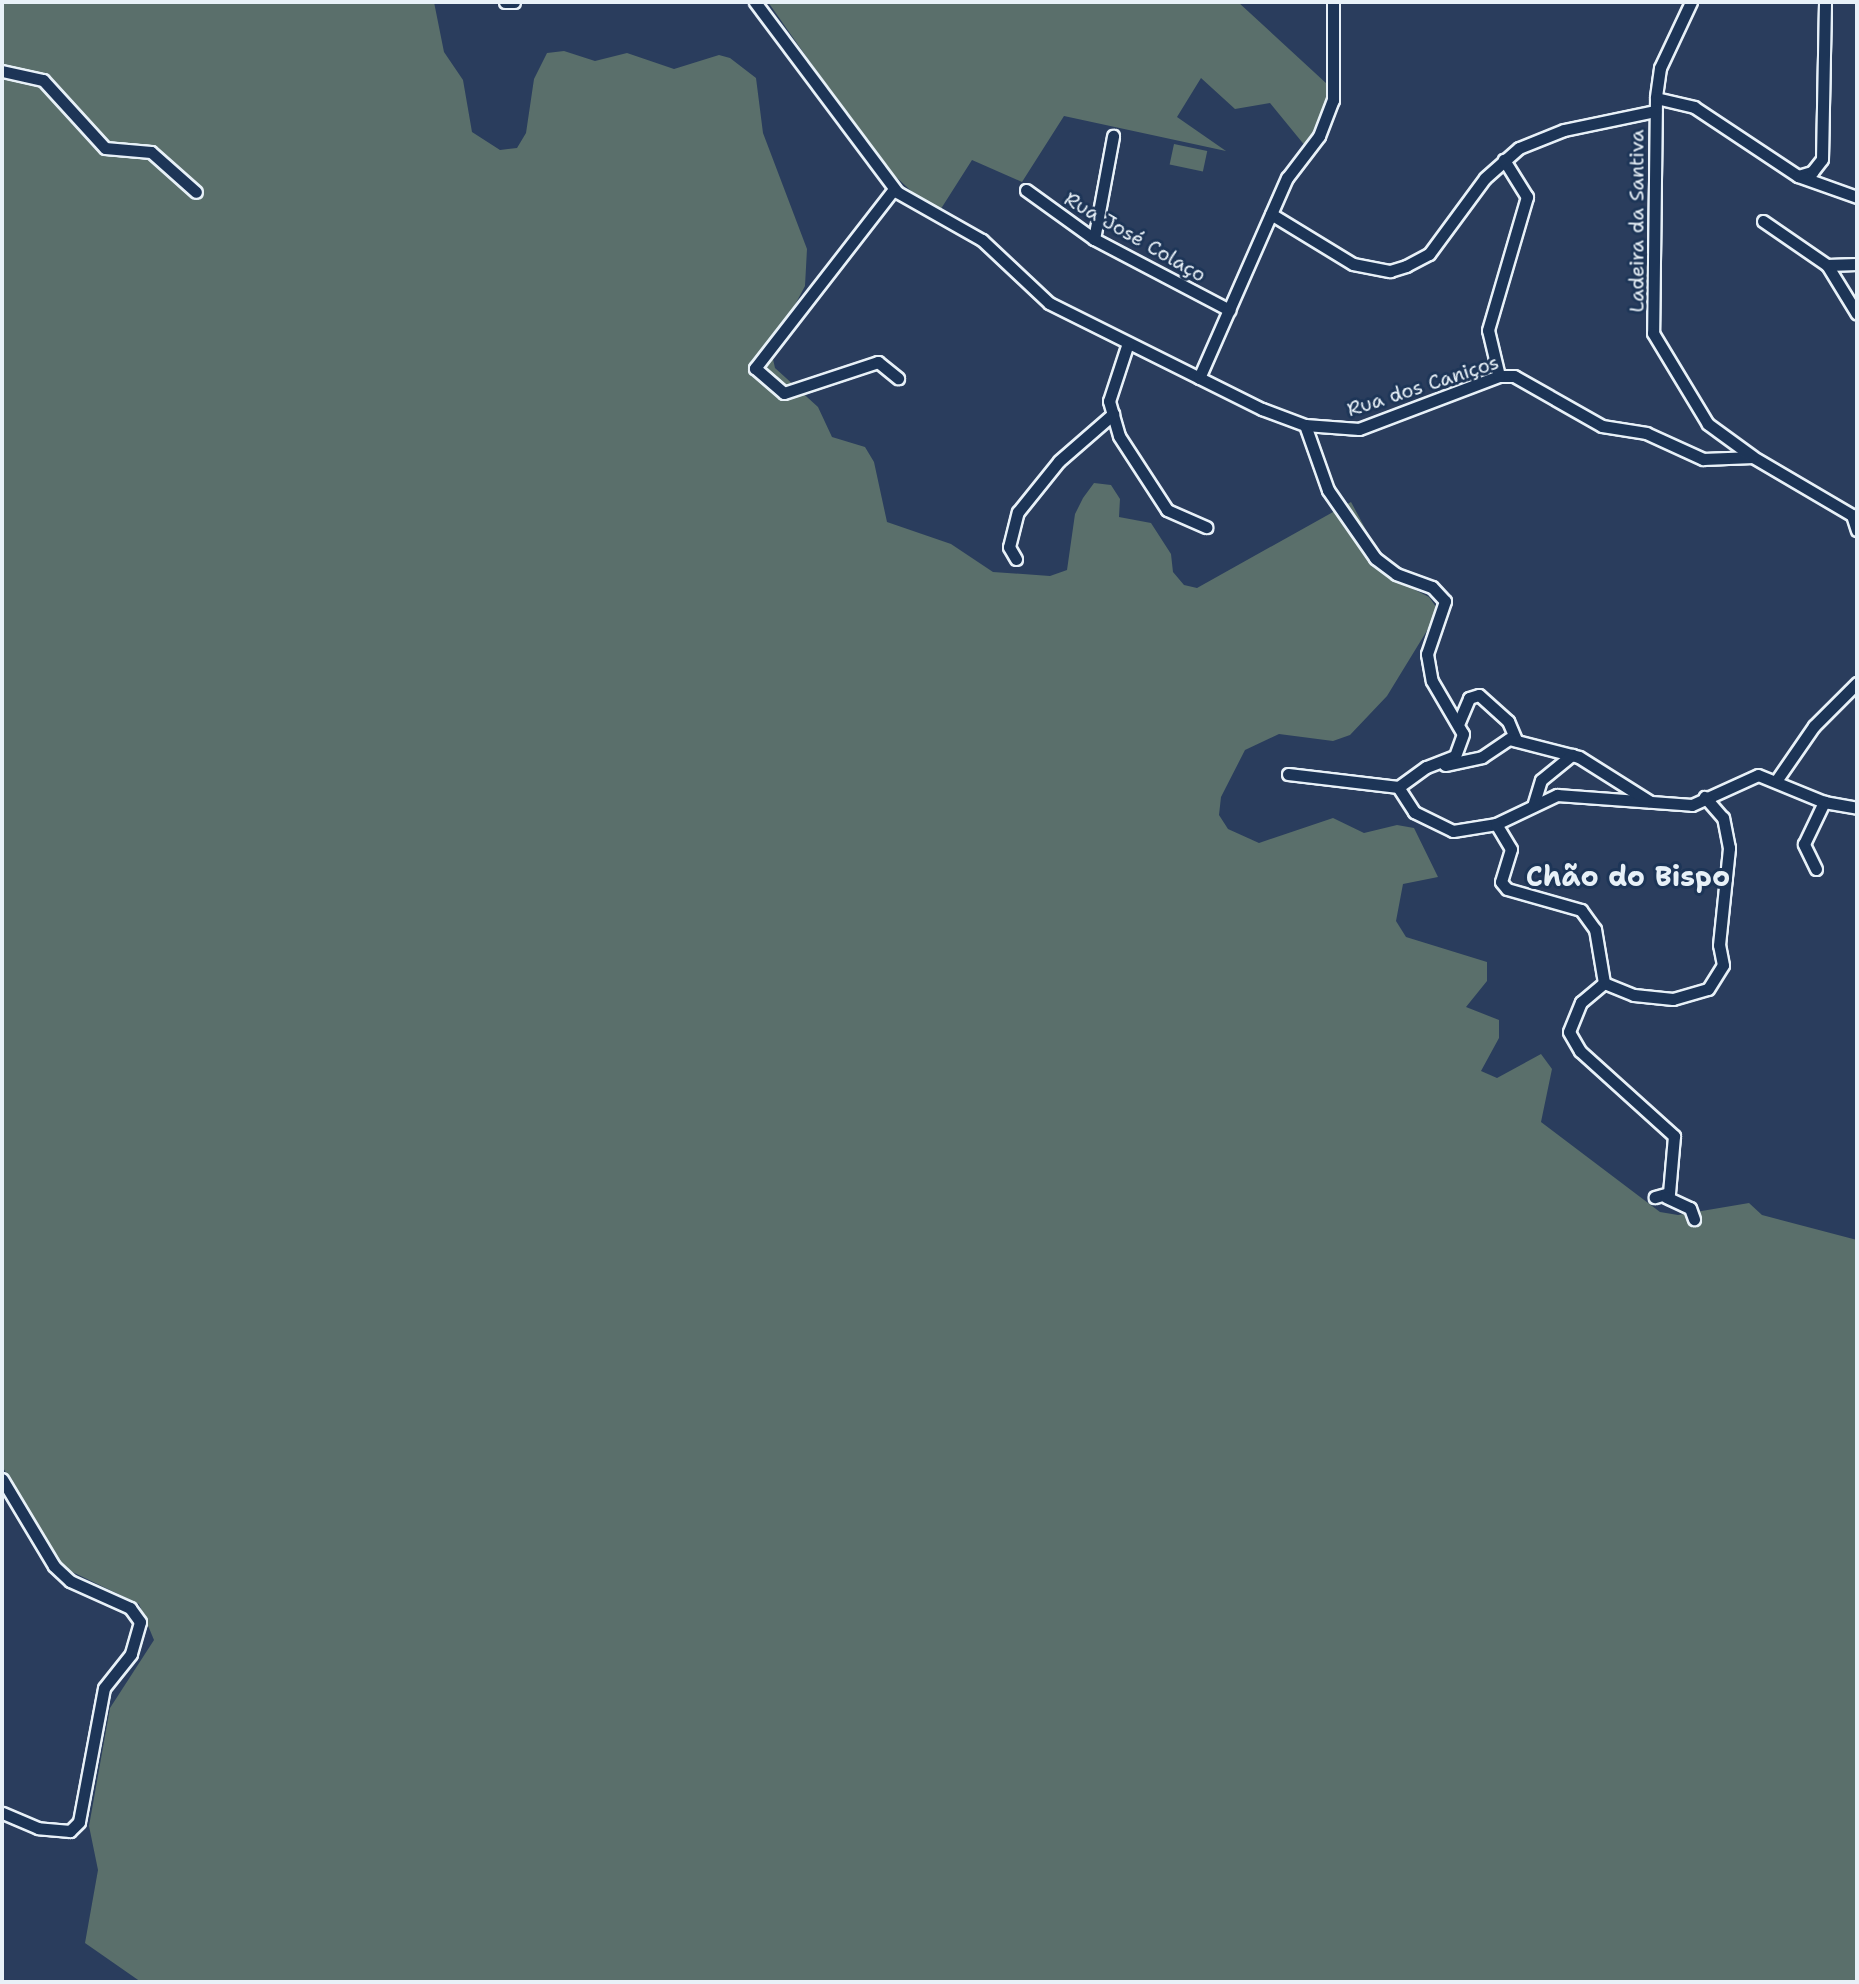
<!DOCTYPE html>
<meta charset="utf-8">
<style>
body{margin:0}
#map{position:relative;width:1859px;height:1984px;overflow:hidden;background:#2a3d5d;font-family:"Shantell Sans",sans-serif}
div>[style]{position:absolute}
.green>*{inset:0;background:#5a6f6b;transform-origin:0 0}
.roads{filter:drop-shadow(2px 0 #e8f1f8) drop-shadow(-2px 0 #e8f1f8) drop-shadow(0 2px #e8f1f8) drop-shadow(0 -2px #e8f1f8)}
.minor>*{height:11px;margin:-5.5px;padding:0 5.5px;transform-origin:5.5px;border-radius:5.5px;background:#1d3557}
span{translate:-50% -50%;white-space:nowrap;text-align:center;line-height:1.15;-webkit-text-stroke:6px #1d3557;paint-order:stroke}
.street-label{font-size:20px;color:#e8f1f8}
.district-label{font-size:28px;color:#e8f1f8;font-weight:700}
.frame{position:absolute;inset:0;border:4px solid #e8f1f8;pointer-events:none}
</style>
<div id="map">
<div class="green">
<div style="clip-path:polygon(2px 2px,434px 2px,444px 52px,463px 80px,472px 132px,500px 150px,517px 148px,526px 133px,534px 79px,547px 53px,564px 51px,595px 61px,627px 53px,674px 69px,719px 55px,730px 58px,756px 78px,763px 133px,807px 249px,805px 286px,771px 350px,775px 368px,818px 407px,832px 437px,865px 447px,874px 462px,887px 522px,951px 544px,993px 572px,1050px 576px,1067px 570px,1075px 514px,1083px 498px,1094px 483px,1111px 485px,1120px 499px,1119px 517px,1151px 523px,1171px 554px,1173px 572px,1184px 585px,1197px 588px,1351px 502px,1392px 578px,1429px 597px,1439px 611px,1387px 696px,1350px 735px,1333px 741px,1279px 734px,1245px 750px,1221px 797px,1219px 815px,1228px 829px,1259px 843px,1333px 818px,1364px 833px,1397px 825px,1414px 828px,1438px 877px,1403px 884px,1396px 921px,1406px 937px,1487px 962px,1487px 981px,1466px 1007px,1499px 1020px,1499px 1038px,1481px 1071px,1497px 1078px,1541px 1054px,1552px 1069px,1541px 1122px,1660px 1212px,1678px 1215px,1749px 1203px,1762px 1215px,1857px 1240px,1857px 1982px,141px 1982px,85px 1943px,98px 1870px,89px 1826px,110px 1708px,154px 1640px,139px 1604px,62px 1567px,2px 1466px)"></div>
<div style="clip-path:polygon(768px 2px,1238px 2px,1327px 84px,1328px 100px,1306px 147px,1270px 103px,1235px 109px,1201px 78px,1177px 117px,1226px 151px,1064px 116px,1022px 182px,972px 160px,937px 215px,881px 163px)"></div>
<div style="left:1174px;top:144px;width:34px;height:21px;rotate:12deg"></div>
</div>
<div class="roads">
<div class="minor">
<div style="left:505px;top:2px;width:9px"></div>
<div style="left:755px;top:2px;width:237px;rotate:53.2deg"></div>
<div style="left:897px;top:192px;width:98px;rotate:29.5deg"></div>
<div style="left:982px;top:240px;width:92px;rotate:43.2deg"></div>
<div style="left:1049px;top:303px;width:238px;rotate:26.5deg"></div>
<div style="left:1262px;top:409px;width:46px;rotate:20.4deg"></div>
<div style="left:1305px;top:425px;width:54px;rotate:4.2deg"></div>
<div style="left:1359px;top:429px;width:150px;rotate:-20.7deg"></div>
<div style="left:1499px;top:376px;width:15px"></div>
<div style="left:1514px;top:376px;width:101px;rotate:29.6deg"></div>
<div style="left:1602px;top:426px;width:45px;rotate:9deg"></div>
<div style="left:1646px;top:433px;width:63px;rotate:24.5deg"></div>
<div style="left:1703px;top:459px;width:50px;rotate:-2.3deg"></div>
<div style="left:1753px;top:457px;width:115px;rotate:30.4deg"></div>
<div style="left:1691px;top:2px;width:73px;rotate:115.2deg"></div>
<div style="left:1660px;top:68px;width:30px;rotate:98deg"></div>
<div style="left:1656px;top:98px;width:235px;rotate:90.7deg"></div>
<div style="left:1653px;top:333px;width:106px;rotate:58.9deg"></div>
<div style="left:1708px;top:424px;width:54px;rotate:36deg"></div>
<div style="left:2px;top:71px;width:42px;rotate:12.4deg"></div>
<div style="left:43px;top:80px;width:92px;rotate:47.6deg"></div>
<div style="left:105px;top:148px;width:46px;rotate:5deg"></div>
<div style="left:151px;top:152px;width:60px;rotate:41.6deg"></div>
<div style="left:1656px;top:98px;width:39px;rotate:13deg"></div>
<div style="left:1694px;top:107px;width:125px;rotate:33.6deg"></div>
<div style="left:1798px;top:176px;width:15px;rotate:-16deg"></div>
<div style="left:1812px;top:172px;width:16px;rotate:-52deg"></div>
<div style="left:1822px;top:159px;width:157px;rotate:-88.9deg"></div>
<div style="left:1798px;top:176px;width:63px;rotate:19.6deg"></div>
<div style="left:894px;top:189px;width:227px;rotate:127.8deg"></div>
<div style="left:755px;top:368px;width:38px;rotate:41deg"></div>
<div style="left:784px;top:393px;width:99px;rotate:-18.3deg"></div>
<div style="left:878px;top:362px;width:26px;rotate:39deg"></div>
<div style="left:1026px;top:190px;width:84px;rotate:35.8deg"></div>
<div style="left:1094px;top:239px;width:153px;rotate:27.7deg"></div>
<div style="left:1271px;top:214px;width:96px;rotate:31.4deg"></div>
<div style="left:1353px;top:264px;width:38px;rotate:11deg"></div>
<div style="left:1390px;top:271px;width:17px;rotate:-17deg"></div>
<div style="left:1406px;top:266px;width:26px;rotate:-28deg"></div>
<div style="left:1429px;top:254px;width:94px;rotate:-53.6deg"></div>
<div style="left:1485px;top:178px;width:45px;rotate:-41.4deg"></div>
<div style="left:1519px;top:148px;width:48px;rotate:-21.8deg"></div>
<div style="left:1564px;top:130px;width:93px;rotate:-11.8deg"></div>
<div style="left:1763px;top:221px;width:78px;rotate:34.5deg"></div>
<div style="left:1827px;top:265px;width:57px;rotate:58.5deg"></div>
<div style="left:1094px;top:239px;width:105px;rotate:-79.5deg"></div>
<div style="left:1827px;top:265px;width:30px;rotate:-2deg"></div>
<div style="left:1128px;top:343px;width:61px;rotate:108.1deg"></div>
<div style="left:1109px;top:401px;width:36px;rotate:74deg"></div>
<div style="left:1119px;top:436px;width:88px;rotate:57deg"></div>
<div style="left:1167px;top:510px;width:43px;rotate:23.6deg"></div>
<div style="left:1499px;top:376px;width:47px;rotate:-103.4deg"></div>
<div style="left:1488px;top:330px;width:139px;rotate:-73.7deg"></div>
<div style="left:1527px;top:197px;width:44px;rotate:-121.9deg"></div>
<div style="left:1199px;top:378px;width:219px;rotate:-66.3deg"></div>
<div style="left:1287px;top:178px;width:53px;rotate:-52.7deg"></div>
<div style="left:1319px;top:136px;width:39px;rotate:-69deg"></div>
<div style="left:1333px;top:100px;width:98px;rotate:-90deg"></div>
<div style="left:1305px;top:425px;width:69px;rotate:70.5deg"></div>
<div style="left:1328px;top:490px;width:83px;rotate:55.3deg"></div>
<div style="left:1375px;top:558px;width:26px;rotate:37deg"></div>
<div style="left:1396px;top:574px;width:38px;rotate:20deg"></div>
<div style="left:1432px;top:587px;width:19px;rotate:47deg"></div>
<div style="left:1445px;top:601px;width:56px;rotate:108.8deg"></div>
<div style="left:1427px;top:654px;width:27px;rotate:80deg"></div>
<div style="left:1432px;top:681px;width:61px;rotate:59.7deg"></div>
<div style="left:1463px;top:734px;width:23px;rotate:110deg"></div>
<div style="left:1455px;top:756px;width:31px;rotate:159deg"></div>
<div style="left:1426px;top:767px;width:34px;rotate:144deg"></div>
<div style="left:1398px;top:787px;width:30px;rotate:57deg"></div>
<div style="left:1414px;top:812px;width:43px;rotate:26deg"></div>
<div style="left:1453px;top:831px;width:44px;rotate:-9.2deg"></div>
<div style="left:1496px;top:824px;width:68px;rotate:-25.4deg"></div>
<div style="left:1557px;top:795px;width:135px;rotate:4.2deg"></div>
<div style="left:1692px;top:805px;width:72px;rotate:-24.4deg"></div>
<div style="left:1758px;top:775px;width:71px;rotate:22.2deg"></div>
<div style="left:1824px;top:802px;width:34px;rotate:10deg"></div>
<div style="left:1852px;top:515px;width:16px;rotate:72deg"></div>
<div style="left:1016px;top:559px;width:14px;rotate:-120deg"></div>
<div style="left:1009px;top:547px;width:36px;rotate:-76deg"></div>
<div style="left:1018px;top:512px;width:65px;rotate:-51.2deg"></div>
<div style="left:1059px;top:461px;width:72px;rotate:-41deg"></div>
<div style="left:1459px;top:722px;width:26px;rotate:-67deg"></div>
<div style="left:1469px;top:698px;width:10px;rotate:-17deg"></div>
<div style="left:1479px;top:695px;width:39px;rotate:42deg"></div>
<div style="left:1508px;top:721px;width:21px;rotate:67deg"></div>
<div style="left:1445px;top:765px;width:38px;rotate:-12deg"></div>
<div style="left:1482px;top:757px;width:32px;rotate:-34deg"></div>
<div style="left:1509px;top:739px;width:72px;rotate:14.4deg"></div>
<div style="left:1579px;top:757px;width:83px;rotate:32.2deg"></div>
<div style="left:1288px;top:774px;width:111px;rotate:6.7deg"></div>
<div style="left:1776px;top:781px;width:67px;rotate:-55.4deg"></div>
<div style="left:1814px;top:726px;width:61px;rotate:-45deg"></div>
<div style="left:1533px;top:806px;width:27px;rotate:-73deg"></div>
<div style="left:1541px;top:780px;width:40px;rotate:-39deg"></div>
<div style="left:1496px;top:824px;width:29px;rotate:59deg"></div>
<div style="left:1511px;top:849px;width:34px;rotate:107deg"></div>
<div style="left:1501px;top:882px;width:9px;rotate:49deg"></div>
<div style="left:1507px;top:889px;width:77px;rotate:15.8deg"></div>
<div style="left:1581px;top:910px;width:24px;rotate:54deg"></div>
<div style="left:1595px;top:929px;width:55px;rotate:80.5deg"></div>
<div style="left:1604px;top:983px;width:32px;rotate:22deg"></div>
<div style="left:1634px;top:995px;width:39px;rotate:6deg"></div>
<div style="left:1673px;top:999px;width:36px;rotate:-16deg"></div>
<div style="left:1708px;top:989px;width:28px;rotate:-58deg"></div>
<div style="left:1723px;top:965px;width:20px;rotate:-101deg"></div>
<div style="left:1719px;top:945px;width:98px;rotate:-84.1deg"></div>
<div style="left:1729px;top:848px;width:31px;rotate:-101deg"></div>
<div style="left:1723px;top:818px;width:28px;rotate:-131deg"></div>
<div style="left:1816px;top:869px;width:28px;rotate:-116deg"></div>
<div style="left:1804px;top:844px;width:47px;rotate:-64.5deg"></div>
<div style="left:1604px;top:983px;width:30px;rotate:140deg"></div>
<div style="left:1581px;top:1002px;width:32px;rotate:112deg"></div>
<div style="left:1569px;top:1032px;width:22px;rotate:60deg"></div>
<div style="left:1580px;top:1051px;width:127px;rotate:42.1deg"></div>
<div style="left:1674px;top:1136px;width:57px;rotate:95deg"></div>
<div style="left:1669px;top:1193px;width:15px;rotate:164deg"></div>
<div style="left:1666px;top:1197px;width:26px;rotate:25deg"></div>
<div style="left:1690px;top:1208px;width:12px;rotate:70deg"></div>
<div style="left:2px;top:1479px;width:101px;rotate:59.1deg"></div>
<div style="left:54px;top:1566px;width:22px;rotate:43deg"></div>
<div style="left:70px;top:1581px;width:66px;rotate:24.2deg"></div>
<div style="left:130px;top:1608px;width:17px;rotate:54deg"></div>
<div style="left:140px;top:1622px;width:33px;rotate:106deg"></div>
<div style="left:131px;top:1654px;width:43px;rotate:128.5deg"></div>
<div style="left:104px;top:1688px;width:136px;rotate:100.6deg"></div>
<div style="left:79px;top:1822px;width:13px;rotate:135deg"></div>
<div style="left:70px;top:1831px;width:32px;rotate:-175deg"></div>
<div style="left:38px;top:1828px;width:39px;rotate:-157deg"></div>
</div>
</div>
<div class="street-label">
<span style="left:1637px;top:221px;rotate:-90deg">Ladeira da Santiva</span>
<span style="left:1135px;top:237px;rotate:30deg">Rua José Colaço</span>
<span style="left:1423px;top:386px;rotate:-18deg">Rua dos Caniços</span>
</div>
<div class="district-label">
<span style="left:1628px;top:876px">Chão do Bispo</span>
</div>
<div class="frame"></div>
</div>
